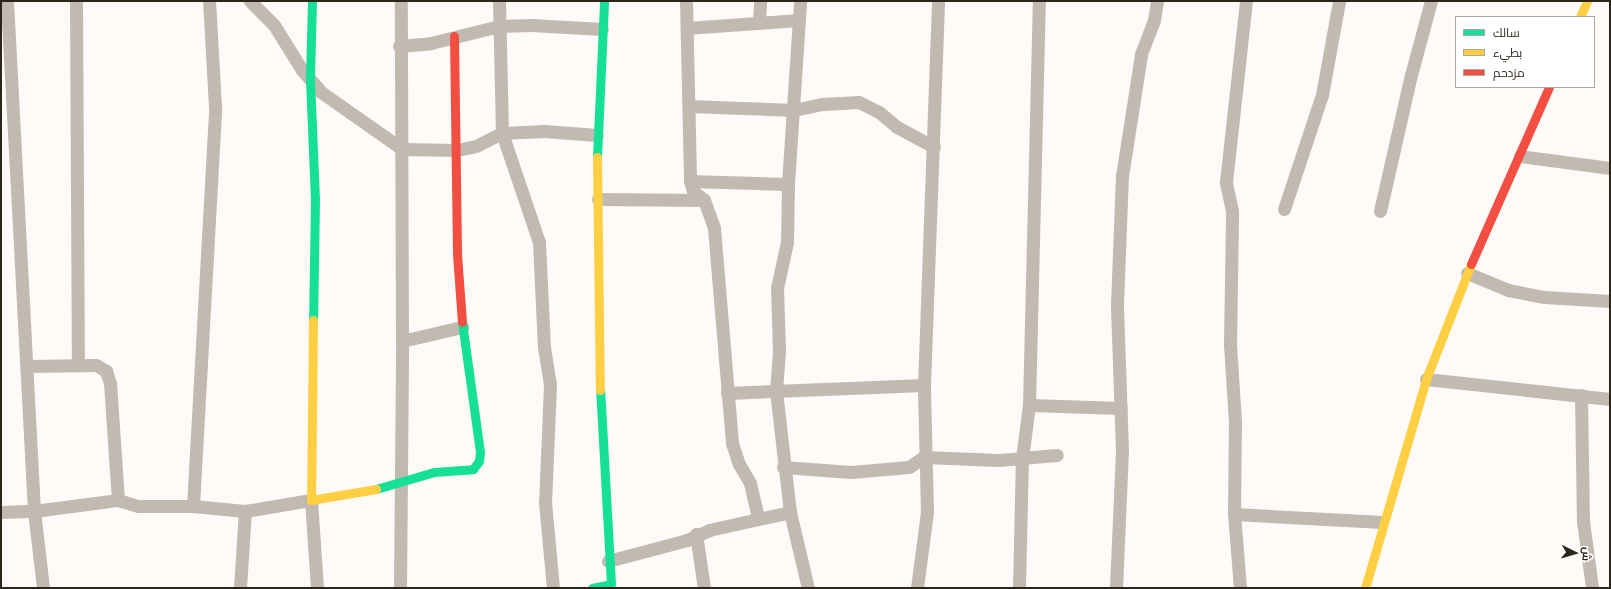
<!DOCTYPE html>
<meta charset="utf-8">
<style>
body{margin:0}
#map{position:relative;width:1611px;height:589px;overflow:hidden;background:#fdfaf7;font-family:Barlow,Cairo,sans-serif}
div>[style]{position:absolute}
.street>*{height:13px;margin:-6.5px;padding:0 6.5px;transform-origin:6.5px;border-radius:6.5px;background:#c2b9b1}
.fast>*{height:9px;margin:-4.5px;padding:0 4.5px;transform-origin:4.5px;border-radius:4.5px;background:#16e098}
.slow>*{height:9px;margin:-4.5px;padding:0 4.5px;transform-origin:4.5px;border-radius:4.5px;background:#ffcf43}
.jam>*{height:9px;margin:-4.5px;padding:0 4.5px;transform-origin:4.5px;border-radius:4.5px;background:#f24e42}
span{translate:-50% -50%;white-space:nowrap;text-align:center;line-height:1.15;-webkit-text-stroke:3px #fff;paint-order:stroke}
.frame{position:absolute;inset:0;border:2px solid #2c2519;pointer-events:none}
.legend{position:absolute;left:1455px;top:16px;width:140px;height:72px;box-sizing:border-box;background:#fff;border:1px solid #aba8a3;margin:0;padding:5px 7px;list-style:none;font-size:12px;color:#2c2519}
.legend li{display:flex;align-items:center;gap:8px;height:20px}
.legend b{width:20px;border:1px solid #aba8a3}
.north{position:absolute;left:1555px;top:533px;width:40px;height:40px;-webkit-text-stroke:3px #fff;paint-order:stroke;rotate:95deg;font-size:11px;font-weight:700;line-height:16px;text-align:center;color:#2c2519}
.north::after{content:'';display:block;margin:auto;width:14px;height:18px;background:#2c2519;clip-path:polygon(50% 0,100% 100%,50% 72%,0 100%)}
</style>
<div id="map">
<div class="street">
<div style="left:7px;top:1px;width:511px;rotate:86.97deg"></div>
<div style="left:34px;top:511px;width:78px;rotate:83.3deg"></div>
<div style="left:76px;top:1px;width:364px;rotate:89.7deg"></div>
<div style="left:250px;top:1px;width:34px;rotate:45deg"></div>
<div style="left:274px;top:25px;width:53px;rotate:58.1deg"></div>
<div style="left:302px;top:70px;width:29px;rotate:49deg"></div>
<div style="left:321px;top:92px;width:99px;rotate:35.1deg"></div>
<div style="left:402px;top:149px;width:55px;rotate:1deg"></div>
<div style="left:457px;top:150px;width:19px;rotate:-12deg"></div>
<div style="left:476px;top:146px;width:29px;rotate:-27deg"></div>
<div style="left:502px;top:133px;width:42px;rotate:-2.7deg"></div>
<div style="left:544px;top:131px;width:53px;rotate:4.3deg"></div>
<div style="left:499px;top:1px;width:132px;rotate:88.7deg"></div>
<div style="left:502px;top:133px;width:115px;rotate:71.3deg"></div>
<div style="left:539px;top:242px;width:105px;rotate:87.3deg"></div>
<div style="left:544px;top:347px;width:38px;rotate:81deg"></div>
<div style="left:550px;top:385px;width:117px;rotate:92.4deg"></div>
<div style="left:545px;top:502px;width:86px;rotate:84.7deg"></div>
<div style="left:686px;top:1px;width:180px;rotate:88.7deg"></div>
<div style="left:690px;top:181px;width:10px;rotate:73deg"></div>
<div style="left:693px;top:191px;width:14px;rotate:39deg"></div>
<div style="left:704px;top:200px;width:30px;rotate:70deg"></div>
<div style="left:714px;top:228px;width:216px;rotate:85.2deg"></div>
<div style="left:732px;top:443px;width:22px;rotate:72deg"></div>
<div style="left:739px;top:464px;width:22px;rotate:60deg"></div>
<div style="left:750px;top:483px;width:36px;rotate:77deg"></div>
<div style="left:759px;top:23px;width:22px;rotate:-87deg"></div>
<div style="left:687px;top:28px;width:112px;rotate:-4.1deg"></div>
<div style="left:399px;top:46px;width:32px;rotate:-5deg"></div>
<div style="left:431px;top:43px;width:70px;rotate:-14deg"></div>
<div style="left:499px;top:26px;width:32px;rotate:-2deg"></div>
<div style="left:531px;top:25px;width:71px;rotate:3.2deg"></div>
<div style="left:689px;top:106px;width:105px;rotate:2.2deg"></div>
<div style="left:794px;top:110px;width:29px;rotate:-12deg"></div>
<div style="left:822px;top:104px;width:37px;rotate:-3deg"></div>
<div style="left:859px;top:102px;width:22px;rotate:27deg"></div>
<div style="left:879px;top:112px;width:23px;rotate:40deg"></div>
<div style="left:897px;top:127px;width:42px;rotate:28.4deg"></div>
<div style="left:1520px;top:156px;width:91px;rotate:7.6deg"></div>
<div style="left:690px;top:181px;width:98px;rotate:1.8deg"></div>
<div style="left:598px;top:199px;width:106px;rotate:0.5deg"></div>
<div style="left:1284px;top:209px;width:120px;rotate:-71.6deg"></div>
<div style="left:1322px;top:95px;width:96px;rotate:-79.7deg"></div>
<div style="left:1380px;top:211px;width:139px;rotate:-77.2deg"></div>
<div style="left:1411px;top:75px;width:77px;rotate:-74.9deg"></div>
<div style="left:1467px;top:273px;width:44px;rotate:22.5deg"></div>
<div style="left:1508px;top:290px;width:37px;rotate:11deg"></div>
<div style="left:1544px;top:297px;width:66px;rotate:3.5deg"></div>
<div style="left:402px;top:341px;width:62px;rotate:-13.1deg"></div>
<div style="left:28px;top:366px;width:68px;rotate:-0.8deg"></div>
<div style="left:96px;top:365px;width:12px;rotate:31deg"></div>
<div style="left:106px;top:371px;width:13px;rotate:72deg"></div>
<div style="left:110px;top:383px;width:117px;rotate:86.1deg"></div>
<div style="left:1426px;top:379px;width:185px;rotate:6.2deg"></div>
<div style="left:727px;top:393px;width:197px;rotate:-2.3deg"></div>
<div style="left:1581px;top:395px;width:126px;rotate:89.1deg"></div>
<div style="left:1583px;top:521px;width:68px;rotate:82.3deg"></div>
<div style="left:1029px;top:405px;width:92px;rotate:1.9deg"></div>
<div style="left:783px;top:467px;width:68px;rotate:4.2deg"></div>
<div style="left:851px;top:472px;width:58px;rotate:-4.9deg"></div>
<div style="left:909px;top:467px;width:18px;rotate:-34deg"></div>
<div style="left:924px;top:457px;width:75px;rotate:2.3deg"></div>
<div style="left:999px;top:460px;width:58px;rotate:-4.9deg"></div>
<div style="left:193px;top:506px;width:400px;rotate:-86.8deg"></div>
<div style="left:215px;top:107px;width:106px;rotate:-93.2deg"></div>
<div style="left:1px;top:512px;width:33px;rotate:-2deg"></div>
<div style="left:34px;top:511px;width:85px;rotate:-7.5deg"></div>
<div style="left:118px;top:500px;width:21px;rotate:17deg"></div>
<div style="left:138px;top:506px;width:55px"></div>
<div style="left:193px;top:506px;width:52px;rotate:5.5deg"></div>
<div style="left:245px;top:511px;width:67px;rotate:-9.5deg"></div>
<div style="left:311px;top:500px;width:88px;rotate:86.1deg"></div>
<div style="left:790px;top:512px;width:122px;rotate:-96.6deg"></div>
<div style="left:776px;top:391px;width:40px;rotate:-85.7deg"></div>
<div style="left:779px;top:351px;width:63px;rotate:-91.8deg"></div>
<div style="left:777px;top:288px;width:47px;rotate:-77.7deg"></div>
<div style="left:787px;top:242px;width:58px;rotate:-89deg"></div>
<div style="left:788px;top:184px;width:183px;rotate:-86.2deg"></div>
<div style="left:1234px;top:514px;width:148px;rotate:3.1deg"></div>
<div style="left:696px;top:534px;width:55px;rotate:81.6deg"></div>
<div style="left:608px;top:561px;width:82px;rotate:-14.9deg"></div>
<div style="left:687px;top:540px;width:24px;rotate:-24deg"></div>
<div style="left:709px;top:530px;width:83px;rotate:-12.5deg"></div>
<div style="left:790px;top:512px;width:78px;rotate:76.7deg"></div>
<div style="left:240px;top:588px;width:77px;rotate:-86.3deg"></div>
<div style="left:400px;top:588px;width:247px;rotate:-89.5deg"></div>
<div style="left:402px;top:341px;width:340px;rotate:-90.2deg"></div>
<div style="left:917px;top:588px;width:77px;rotate:-82.5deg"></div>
<div style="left:927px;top:512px;width:127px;rotate:-91.4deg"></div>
<div style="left:924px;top:385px;width:384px;rotate:-87.9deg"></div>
<div style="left:1019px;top:588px;width:129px;rotate:-88.7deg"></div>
<div style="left:1022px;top:459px;width:54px;rotate:-82.6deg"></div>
<div style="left:1029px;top:405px;width:404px;rotate:-88.6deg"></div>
<div style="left:1116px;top:588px;width:138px;rotate:-87.5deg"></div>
<div style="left:1122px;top:450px;width:145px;rotate:-92deg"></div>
<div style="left:1117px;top:305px;width:129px;rotate:-87.8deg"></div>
<div style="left:1122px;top:176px;width:123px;rotate:-81.1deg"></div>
<div style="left:1141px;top:54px;width:36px;rotate:-69deg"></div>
<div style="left:1154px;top:20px;width:19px;rotate:-81deg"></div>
<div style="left:1240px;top:588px;width:74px;rotate:-94.6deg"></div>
<div style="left:1234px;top:514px;width:92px;rotate:-89.4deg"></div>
<div style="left:1235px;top:422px;width:77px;rotate:-93.7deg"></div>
<div style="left:1230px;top:345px;width:134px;rotate:-89.1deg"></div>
<div style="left:1232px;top:211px;width:30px;rotate:-102deg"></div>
<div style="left:1226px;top:182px;width:182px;rotate:-83.7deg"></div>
</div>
<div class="fast">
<div style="left:312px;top:1px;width:79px;rotate:91.5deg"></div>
<div style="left:310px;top:80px;width:119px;rotate:87.6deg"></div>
<div style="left:315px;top:199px;width:121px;rotate:90.9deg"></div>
<div style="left:597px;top:157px;width:156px;rotate:-87.4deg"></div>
<div style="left:376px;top:489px;width:60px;rotate:-16.3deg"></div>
<div style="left:434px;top:472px;width:39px;rotate:-4deg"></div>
<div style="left:473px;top:469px;width:10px;rotate:-53deg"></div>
<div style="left:479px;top:461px;width:9px;rotate:-84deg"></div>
<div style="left:480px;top:452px;width:131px;rotate:-97.9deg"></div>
<div style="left:592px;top:588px;width:19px;rotate:-12deg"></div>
<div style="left:611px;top:584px;width:194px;rotate:-93.2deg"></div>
</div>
<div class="slow">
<div style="left:1580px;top:17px;width:17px;rotate:-66deg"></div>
<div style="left:597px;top:157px;width:233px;rotate:89.3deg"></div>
<div style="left:313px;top:320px;width:180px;rotate:90.6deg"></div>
<div style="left:311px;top:500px;width:66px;rotate:-9.6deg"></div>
<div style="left:1365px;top:588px;width:218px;rotate:-73.7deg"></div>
<div style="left:1426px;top:379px;width:123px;rotate:-68.6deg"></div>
</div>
<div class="jam">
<div style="left:454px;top:36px;width:218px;rotate:89.2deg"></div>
<div style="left:457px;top:254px;width:68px;rotate:85.8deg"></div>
<div style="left:1471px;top:264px;width:193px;rotate:-66.2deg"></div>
</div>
<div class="frame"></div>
<ul class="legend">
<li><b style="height:5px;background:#16e098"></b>سالك</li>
<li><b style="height:5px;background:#ffcf43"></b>بطيء</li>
<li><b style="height:5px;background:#f24e42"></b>مزدحم</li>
</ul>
<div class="north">ش</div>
</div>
